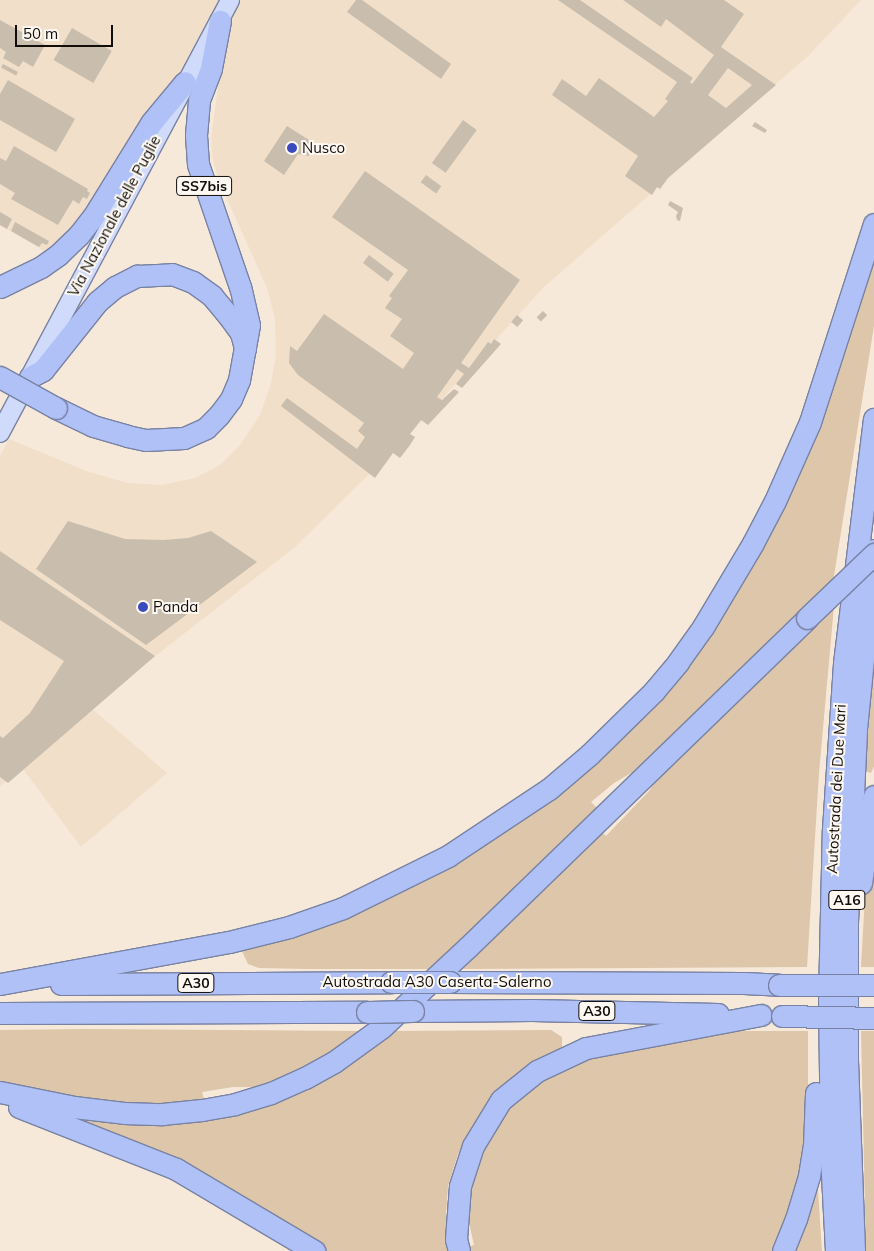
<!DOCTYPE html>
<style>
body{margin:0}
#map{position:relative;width:874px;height:1251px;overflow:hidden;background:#f6e9da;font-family:Mulish,sans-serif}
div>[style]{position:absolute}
.built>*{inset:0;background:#f1dfc9}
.green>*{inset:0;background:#ddc6a9}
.building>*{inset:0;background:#c9bdae;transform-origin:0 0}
.roads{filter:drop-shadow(1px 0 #7882a3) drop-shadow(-1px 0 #7882a3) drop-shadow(0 1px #7882a3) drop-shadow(0 -1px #7882a3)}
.primary>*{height:18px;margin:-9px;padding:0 9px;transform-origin:9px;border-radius:9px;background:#d0dafa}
.highway>*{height:21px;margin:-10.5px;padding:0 10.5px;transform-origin:10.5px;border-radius:10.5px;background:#b0c1f7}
.bridges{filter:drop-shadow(1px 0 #7882a3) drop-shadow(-1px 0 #7882a3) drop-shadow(0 1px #7882a3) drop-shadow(0 -1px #7882a3)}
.highway-bridge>*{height:21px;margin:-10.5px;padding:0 10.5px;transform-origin:10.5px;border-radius:10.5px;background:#b0c1f7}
.dots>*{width:14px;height:14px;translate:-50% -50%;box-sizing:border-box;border:2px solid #fdf8f2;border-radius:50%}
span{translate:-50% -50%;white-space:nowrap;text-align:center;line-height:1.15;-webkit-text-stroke:4px #fdf8f2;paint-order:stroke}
.shield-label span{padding:1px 4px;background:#fdf8f2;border:1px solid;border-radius:4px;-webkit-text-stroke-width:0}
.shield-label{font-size:14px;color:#110d08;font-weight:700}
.poi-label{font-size:15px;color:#110d08}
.left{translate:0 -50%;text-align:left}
.street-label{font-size:15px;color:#110d08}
.scale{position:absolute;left:15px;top:25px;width:98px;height:22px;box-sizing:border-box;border:2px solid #110d08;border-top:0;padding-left:6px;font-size:15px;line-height:18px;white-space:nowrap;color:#110d08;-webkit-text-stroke:4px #fdf8f2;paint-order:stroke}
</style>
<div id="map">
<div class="built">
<div style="clip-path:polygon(0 0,861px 0,807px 57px,544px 287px,410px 434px,295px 547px,90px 707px,167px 773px,81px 847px,23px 769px,0 786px,0 456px,9px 439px,89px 472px,128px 483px,161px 485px,195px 478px,220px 465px,240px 445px,260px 415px,271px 383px,276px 355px,275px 319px,267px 288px,219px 181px,213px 160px,211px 137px,219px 81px,179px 75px,69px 234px,46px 252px,0 225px)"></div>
</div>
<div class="green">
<div style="clip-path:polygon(874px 245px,874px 326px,833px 582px,643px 766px,614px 783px,591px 802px,599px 810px,433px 969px,309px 969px,259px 968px,248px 964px,241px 949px,524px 815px,715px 621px)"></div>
<div style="clip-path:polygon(834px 606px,819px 773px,807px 967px,460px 969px,598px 829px,606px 836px,649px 791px,668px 763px)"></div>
<div style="clip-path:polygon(874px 662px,874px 766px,871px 773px,865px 771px)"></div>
<div style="clip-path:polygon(874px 807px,874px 967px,861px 967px,865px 896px)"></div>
<div style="clip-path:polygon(85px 1029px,224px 1030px,364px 1031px,314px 1065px,261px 1087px,233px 1087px,202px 1092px,205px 1103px,145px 1107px,0 1085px,0 1030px)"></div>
<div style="clip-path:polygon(551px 1030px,562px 1037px,562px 1050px,466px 1139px,458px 1154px,448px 1186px,446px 1213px,449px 1251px,316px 1251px,78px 1121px,81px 1117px,192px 1118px,388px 1031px)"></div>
<div style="clip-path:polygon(740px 1031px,808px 1031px,808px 1128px,802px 1179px,779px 1251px,463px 1251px,463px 1248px,474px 1245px,464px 1200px,494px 1120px,526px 1087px,565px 1062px,674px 1034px)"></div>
<div style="clip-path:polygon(861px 1031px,874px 1031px,874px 1251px,866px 1251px)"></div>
<div style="clip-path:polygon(810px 1190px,818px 1190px,822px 1251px,791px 1251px)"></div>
</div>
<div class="building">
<div style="clip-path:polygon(356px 0,362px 0,451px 64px,441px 79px,347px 12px)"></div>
<div style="clip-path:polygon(evenodd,558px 0,580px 0,693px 78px,690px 82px,692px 84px,714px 55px,666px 19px,661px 27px,623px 0,724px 0,744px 14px,721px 47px,776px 85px,668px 178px,660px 189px,657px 187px,652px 195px,625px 176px,638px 156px,552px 95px,562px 79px,586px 96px,599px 78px,654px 117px,668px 101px,665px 99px,677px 82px,558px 0,728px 68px,752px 85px,726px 108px,708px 95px,728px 68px)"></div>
<div style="clip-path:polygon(0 20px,45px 45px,33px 67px,23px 61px,19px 67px,3px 58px,6px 52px,0 48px)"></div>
<div style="left:72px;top:28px;width:46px;height:37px;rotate:30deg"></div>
<div style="left:3px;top:64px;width:17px;height:4px;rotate:28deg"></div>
<div style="clip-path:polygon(8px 80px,75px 119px,56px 152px,0 120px,0 94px)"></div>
<div style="left:463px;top:120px;width:17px;height:53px;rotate:36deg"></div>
<div style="clip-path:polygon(755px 122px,767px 130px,765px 133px,752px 126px)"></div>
<div style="clip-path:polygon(287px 126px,309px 140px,312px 145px,309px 156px,298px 154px,284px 175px,264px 161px)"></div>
<div style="clip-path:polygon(14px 146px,88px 189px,87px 191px,90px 193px,87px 199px,83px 197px,79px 204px,73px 200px,58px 225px,11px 199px,15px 193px,0 184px,0 158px,6px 161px)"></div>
<div style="clip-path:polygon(365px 171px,520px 280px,461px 363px,469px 368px,488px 342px,491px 344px,494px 339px,501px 344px,462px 388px,456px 384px,464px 374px,457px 369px,437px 397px,442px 400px,454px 389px,459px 392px,428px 425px,421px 420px,410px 434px,415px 437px,410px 445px,400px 458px,393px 453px,375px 478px,281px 406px,287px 398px,357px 449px,365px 437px,358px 431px,364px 423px,298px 375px,289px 363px,290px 346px,297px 351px,324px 314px,403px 369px,414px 353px,390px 336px,402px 319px,385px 308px,392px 298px,389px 296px,408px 270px,332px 217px)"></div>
<div style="left:426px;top:175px;width:19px;height:9px;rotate:36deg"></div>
<div style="clip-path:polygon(670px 201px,683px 208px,680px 221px,677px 220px,676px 216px,678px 212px,668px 205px)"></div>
<div style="clip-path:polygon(0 212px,12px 219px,7px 229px,0 225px)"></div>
<div style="clip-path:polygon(15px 222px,49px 241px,47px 245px,42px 243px,39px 247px,11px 231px)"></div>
<div style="left:369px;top:255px;width:31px;height:10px;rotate:37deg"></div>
<div style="left:543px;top:311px;width:6px;height:9px;rotate:45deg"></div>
<div style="left:517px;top:315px;width:8px;height:9px;rotate:40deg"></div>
<div style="clip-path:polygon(68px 521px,125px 539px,164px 540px,188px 538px,211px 531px,257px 562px,146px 645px,36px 569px)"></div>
<div style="clip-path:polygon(0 551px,155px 656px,8px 783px,0 777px,0 736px,3px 738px,30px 713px,64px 661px,0 620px)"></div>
</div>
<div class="roads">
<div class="primary">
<div style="left:0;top:433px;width:490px;rotate:-62deg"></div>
</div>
<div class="highway">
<div style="left:0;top:287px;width:46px;rotate:-26deg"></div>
<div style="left:41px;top:267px;width:21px;rotate:-35deg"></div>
<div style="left:58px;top:255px;width:28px;rotate:-44deg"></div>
<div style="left:78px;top:236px;width:24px;rotate:-52deg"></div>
<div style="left:93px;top:217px;width:110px;rotate:-58.3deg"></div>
<div style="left:151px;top:123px;width:53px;rotate:-50.3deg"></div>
<div style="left:30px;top:377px;width:15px;rotate:-28deg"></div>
<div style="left:43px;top:370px;width:87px;rotate:-51.5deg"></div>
<div style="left:97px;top:302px;width:23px;rotate:-40deg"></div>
<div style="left:115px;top:287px;width:25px;rotate:-27deg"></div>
<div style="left:137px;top:276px;width:35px;rotate:-3deg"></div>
<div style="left:172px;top:274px;width:22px;rotate:21deg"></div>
<div style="left:193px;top:282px;width:24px;rotate:36deg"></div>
<div style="left:212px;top:296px;width:25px;rotate:50deg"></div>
<div style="left:228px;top:315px;width:22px;rotate:54deg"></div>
<div style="left:241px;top:333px;width:16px;rotate:75deg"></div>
<div style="left:56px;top:408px;width:41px;rotate:25.9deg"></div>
<div style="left:93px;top:426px;width:35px;rotate:16deg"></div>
<div style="left:127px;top:436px;width:19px;rotate:12deg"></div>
<div style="left:146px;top:440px;width:38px;rotate:-3deg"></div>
<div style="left:184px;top:438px;width:24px;rotate:-24deg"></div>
<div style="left:206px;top:428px;width:18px;rotate:-45deg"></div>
<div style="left:219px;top:415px;width:20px;rotate:-53deg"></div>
<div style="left:231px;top:399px;width:21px;rotate:-67deg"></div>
<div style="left:239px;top:380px;width:56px;rotate:-79.7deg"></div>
<div style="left:249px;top:325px;width:39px;rotate:-103deg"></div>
<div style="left:240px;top:287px;width:130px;rotate:-108.9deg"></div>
<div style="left:198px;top:164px;width:29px;rotate:-94deg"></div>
<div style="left:196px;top:135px;width:35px;rotate:-85deg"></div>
<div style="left:199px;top:100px;width:34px;rotate:-69deg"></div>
<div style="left:211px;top:68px;width:48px;rotate:-79.2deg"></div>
<div style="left:861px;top:883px;width:88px;rotate:-81.5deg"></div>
<div style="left:450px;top:982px;width:294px;rotate:0.2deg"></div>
<div style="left:744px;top:983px;width:35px;rotate:3deg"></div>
<div style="left:0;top:984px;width:233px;rotate:-10.4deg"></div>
<div style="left:229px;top:942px;width:62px;rotate:-14deg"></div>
<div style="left:289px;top:927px;width:57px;rotate:-19.4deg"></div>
<div style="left:343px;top:908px;width:117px;rotate:-26.3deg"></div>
<div style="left:448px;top:856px;width:121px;rotate:-33.6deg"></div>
<div style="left:549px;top:789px;width:54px;rotate:-40.5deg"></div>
<div style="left:590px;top:754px;width:90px;rotate:-44.5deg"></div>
<div style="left:654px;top:691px;width:38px;rotate:-50deg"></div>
<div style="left:678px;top:662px;width:43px;rotate:-54.5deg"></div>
<div style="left:703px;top:627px;width:98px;rotate:-59.2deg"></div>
<div style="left:753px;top:543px;width:47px;rotate:-62.4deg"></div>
<div style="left:775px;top:501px;width:86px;rotate:-66.1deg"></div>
<div style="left:810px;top:422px;width:208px;rotate:-72.1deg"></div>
<div style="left:61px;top:984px;width:330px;rotate:-0.3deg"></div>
<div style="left:413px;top:1011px;width:119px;rotate:-0.5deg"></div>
<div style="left:532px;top:1010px;width:186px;rotate:1.2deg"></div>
<div style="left:0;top:1013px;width:367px;rotate:-0.2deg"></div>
<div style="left:0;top:1092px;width:76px;rotate:11.5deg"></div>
<div style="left:74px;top:1107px;width:50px;rotate:6.8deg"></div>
<div style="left:124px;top:1113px;width:38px;rotate:2deg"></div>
<div style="left:162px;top:1114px;width:40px;rotate:-5.7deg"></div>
<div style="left:202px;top:1110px;width:34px;rotate:-10deg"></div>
<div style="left:235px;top:1104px;width:38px;rotate:-17deg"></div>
<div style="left:271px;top:1093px;width:37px;rotate:-24deg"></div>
<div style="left:305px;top:1078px;width:33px;rotate:-29deg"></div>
<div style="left:334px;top:1062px;width:58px;rotate:-35.9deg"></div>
<div style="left:381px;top:1028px;width:119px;rotate:-43deg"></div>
<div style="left:468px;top:947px;width:472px;rotate:-44.1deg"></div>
<div style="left:19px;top:1107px;width:169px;rotate:21.5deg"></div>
<div style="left:176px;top:1169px;width:161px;rotate:30.7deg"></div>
<div style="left:459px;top:1251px;width:12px;rotate:-104deg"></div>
<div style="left:456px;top:1239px;width:53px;rotate:-85.7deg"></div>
<div style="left:460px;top:1186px;width:42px;rotate:-72deg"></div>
<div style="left:473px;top:1146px;width:54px;rotate:-58.7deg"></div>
<div style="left:501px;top:1100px;width:46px;rotate:-38.9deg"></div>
<div style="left:537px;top:1071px;width:54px;rotate:-25.1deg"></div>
<div style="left:586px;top:1048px;width:178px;rotate:-10.7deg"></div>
<div style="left:783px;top:1251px;width:35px;rotate:-68deg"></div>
<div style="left:796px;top:1219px;width:45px;rotate:-73.2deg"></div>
<div style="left:809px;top:1176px;width:30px;rotate:-81deg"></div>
<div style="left:814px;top:1146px;width:53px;rotate:-87.8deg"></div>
<div style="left:836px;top:1251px;width:95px;rotate:-93deg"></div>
<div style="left:831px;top:1156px;width:157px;rotate:-90.7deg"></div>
<div style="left:829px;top:999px;width:170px;rotate:-88.7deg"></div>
<div style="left:833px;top:829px;width:166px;rotate:-86.2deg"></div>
<div style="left:844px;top:663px;width:246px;rotate:-83deg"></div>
<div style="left:854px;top:1251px;width:189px;rotate:-92.1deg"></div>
<div style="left:847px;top:1062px;width:140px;rotate:-90deg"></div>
<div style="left:847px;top:922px;width:193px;rotate:-87.3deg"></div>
<div style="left:856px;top:729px;width:180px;rotate:-84.3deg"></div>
</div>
</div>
<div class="bridges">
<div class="highway-bridge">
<div style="left:0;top:377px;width:64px;rotate:29deg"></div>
<div style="left:807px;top:618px;width:93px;rotate:-43.7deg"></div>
<div style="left:391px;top:982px;width:59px"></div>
<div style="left:779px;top:985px;width:95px"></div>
<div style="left:367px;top:1012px;width:46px;rotate:-1.2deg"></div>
<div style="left:782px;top:1016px;width:92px;rotate:1.2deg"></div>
</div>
</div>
<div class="dots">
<div style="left:292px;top:148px;background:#3a4bbe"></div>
<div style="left:143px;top:607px;background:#3a4bbe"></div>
</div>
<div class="shield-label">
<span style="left:204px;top:186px">SS7bis</span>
<span style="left:847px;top:900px">A16</span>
<span style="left:196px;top:983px">A30</span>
<span style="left:597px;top:1011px">A30</span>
</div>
<div class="poi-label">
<span class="left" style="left:302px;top:148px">Nusco</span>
<span class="left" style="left:153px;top:607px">Panda</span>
</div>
<div class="street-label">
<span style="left:114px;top:216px;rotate:-62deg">Via Nazionale delle Puglie</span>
<span style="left:836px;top:789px;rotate:-87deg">Autostrada dei Due Mari</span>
<span style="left:437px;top:982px">Autostrada A30 Caserta-Salerno</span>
</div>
<div class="scale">50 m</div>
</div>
